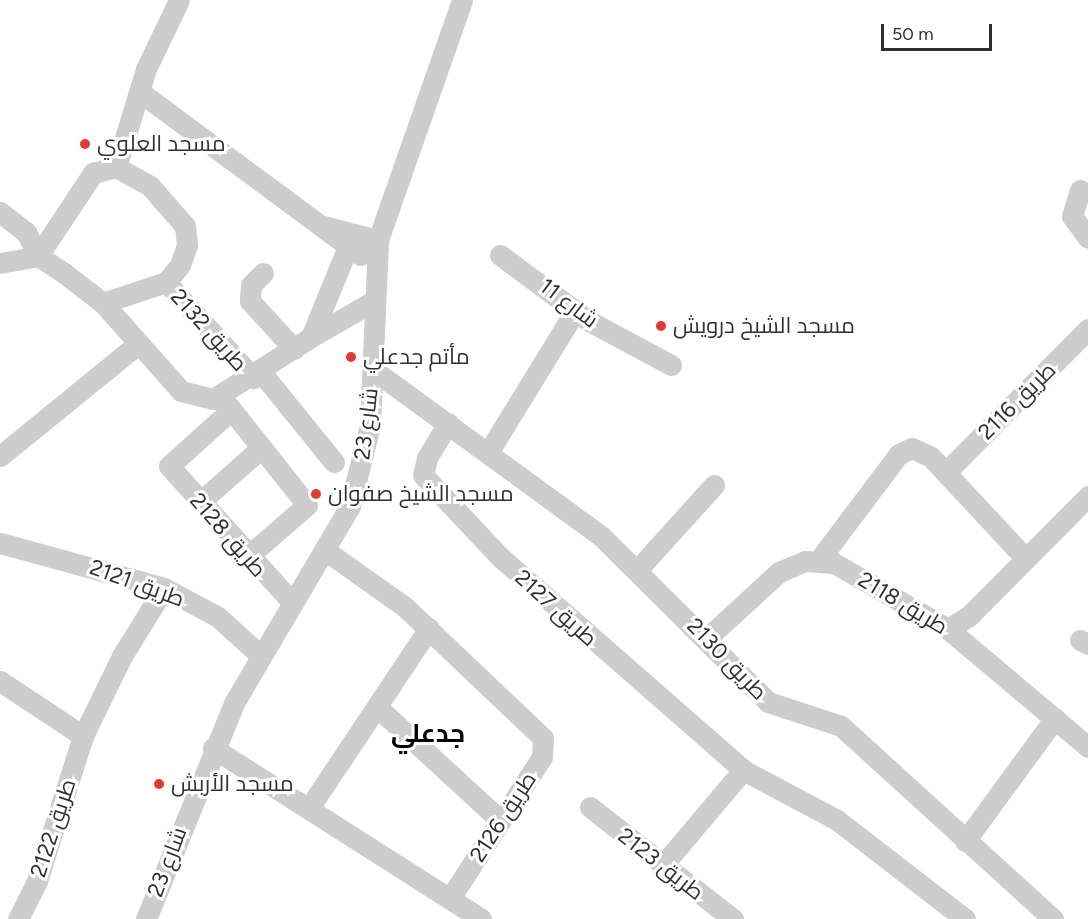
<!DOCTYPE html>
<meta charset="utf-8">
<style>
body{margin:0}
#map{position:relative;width:1088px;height:919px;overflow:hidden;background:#fff;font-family:Figtree,Cairo,sans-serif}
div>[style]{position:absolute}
.minor>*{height:21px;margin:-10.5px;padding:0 10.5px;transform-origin:10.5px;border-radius:10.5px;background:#cdcdcd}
.dots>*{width:16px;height:16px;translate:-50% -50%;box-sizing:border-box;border:3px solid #fff;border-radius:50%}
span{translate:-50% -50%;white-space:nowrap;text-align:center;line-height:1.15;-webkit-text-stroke:6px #fff;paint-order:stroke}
.poi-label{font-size:22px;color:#303030}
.left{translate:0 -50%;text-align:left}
.street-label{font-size:22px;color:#303030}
.quarter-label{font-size:26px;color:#000;font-weight:700}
.scale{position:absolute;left:881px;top:24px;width:111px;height:27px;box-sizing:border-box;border:3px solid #303030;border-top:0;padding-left:8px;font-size:18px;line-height:21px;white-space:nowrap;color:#303030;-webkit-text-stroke:4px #fff;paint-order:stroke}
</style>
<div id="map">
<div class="minor">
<div style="left:140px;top:92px;width:274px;rotate:36.5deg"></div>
<div style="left:116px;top:167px;width:102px;rotate:-73deg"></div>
<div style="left:146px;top:69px;width:76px;rotate:-64.4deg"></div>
<div style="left:1080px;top:190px;width:27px;rotate:107deg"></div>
<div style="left:1072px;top:216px;width:27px;rotate:54deg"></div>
<div style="left:0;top:212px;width:33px;rotate:38deg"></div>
<div style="left:26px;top:232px;width:27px;rotate:63deg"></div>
<div style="left:323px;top:226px;width:57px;rotate:14.3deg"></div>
<div style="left:500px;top:255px;width:111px;rotate:36.6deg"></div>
<div style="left:589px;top:321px;width:93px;rotate:28.2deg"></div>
<div style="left:38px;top:256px;width:100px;rotate:-56.5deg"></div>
<div style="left:93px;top:173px;width:24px;rotate:-15deg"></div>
<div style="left:116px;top:167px;width:39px;rotate:29deg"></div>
<div style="left:150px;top:186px;width:53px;rotate:48.8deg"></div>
<div style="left:185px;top:226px;width:19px;rotate:84deg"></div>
<div style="left:187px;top:245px;width:21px;rotate:109deg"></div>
<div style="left:180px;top:265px;width:22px;rotate:129deg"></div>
<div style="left:166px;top:282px;width:66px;rotate:161.6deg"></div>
<div style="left:0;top:263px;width:39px;rotate:-10deg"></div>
<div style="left:38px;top:256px;width:31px;rotate:33deg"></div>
<div style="left:64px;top:273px;width:49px;rotate:37.6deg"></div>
<div style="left:103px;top:303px;width:118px;rotate:48.4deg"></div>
<div style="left:181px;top:391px;width:33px;rotate:14deg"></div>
<div style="left:213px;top:399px;width:116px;rotate:-32.3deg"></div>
<div style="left:311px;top:337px;width:95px;rotate:-67.8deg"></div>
<div style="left:263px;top:273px;width:17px;rotate:135deg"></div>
<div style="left:251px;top:285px;width:16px;rotate:94deg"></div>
<div style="left:250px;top:301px;width:65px;rotate:47.5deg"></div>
<div style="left:166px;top:282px;width:130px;rotate:47.8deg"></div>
<div style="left:311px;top:337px;width:70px;rotate:-29.8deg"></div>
<div style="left:372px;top:369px;width:285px;rotate:36.1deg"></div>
<div style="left:602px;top:537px;width:234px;rotate:44.8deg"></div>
<div style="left:768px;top:702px;width:77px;rotate:18.2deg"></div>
<div style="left:841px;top:726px;width:287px;rotate:42.3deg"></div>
<div style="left:261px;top:372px;width:116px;rotate:51deg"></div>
<div style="left:223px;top:399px;width:135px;rotate:51.6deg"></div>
<div style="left:307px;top:505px;width:79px;rotate:139.1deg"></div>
<div style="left:230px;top:411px;width:82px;rotate:138deg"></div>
<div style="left:169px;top:466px;width:185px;rotate:47.9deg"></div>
<div style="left:448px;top:423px;width:41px;rotate:121deg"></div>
<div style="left:427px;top:458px;width:17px;rotate:103deg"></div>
<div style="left:423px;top:475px;width:112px;rotate:46.8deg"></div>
<div style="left:500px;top:557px;width:323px;rotate:41.2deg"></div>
<div style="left:743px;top:770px;width:106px;rotate:28deg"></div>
<div style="left:837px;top:820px;width:162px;rotate:37.7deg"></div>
<div style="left:489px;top:451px;width:164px;rotate:-58.4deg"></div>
<div style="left:0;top:456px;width:178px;rotate:-39.1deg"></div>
<div style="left:946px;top:472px;width:202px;rotate:-45.2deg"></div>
<div style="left:200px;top:502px;width:81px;rotate:-41.5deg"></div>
<div style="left:0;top:543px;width:170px;rotate:15.3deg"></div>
<div style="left:164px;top:588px;width:61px;rotate:28.2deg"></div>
<div style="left:218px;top:617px;width:55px;rotate:42.1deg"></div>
<div style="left:326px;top:551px;width:97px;rotate:35.3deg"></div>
<div style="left:405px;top:607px;width:190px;rotate:43.5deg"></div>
<div style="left:543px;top:738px;width:19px;rotate:93deg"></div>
<div style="left:542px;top:757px;width:168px;rotate:123.1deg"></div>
<div style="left:819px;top:560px;width:133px;rotate:-53deg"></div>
<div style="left:899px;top:454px;width:14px;rotate:-25deg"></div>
<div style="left:912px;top:448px;width:21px;rotate:25deg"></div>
<div style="left:931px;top:457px;width:139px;rotate:47deg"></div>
<div style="left:639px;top:568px;width:112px;rotate:-47.9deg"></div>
<div style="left:948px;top:629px;width:26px;rotate:-32deg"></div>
<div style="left:970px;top:615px;width:168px;rotate:-45.2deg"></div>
<div style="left:707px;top:638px;width:98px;rotate:-42.5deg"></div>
<div style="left:779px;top:572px;width:28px;rotate:-23deg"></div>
<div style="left:805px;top:561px;width:29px;rotate:4deg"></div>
<div style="left:834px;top:563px;width:132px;rotate:30.1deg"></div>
<div style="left:948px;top:629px;width:183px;rotate:40.1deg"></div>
<div style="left:1080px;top:640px;width:9px;rotate:27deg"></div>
<div style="left:0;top:681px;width:100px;rotate:33.5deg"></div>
<div style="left:377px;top:707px;width:168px;rotate:42.6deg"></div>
<div style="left:213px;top:748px;width:318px;rotate:32.5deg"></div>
<div style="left:590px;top:807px;width:182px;rotate:38.1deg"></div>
<div style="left:309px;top:808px;width:216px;rotate:-56.3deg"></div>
<div style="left:965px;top:841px;width:152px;rotate:-53.8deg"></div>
<div style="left:662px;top:866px;width:126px;rotate:-49.8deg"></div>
<div style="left:18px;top:919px;width:42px;rotate:-63.4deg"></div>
<div style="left:37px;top:881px;width:152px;rotate:-72.4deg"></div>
<div style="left:83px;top:736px;width:89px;rotate:-64deg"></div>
<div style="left:122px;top:656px;width:80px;rotate:-58.3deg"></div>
<div style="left:146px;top:919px;width:233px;rotate:-67.8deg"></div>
<div style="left:234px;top:703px;width:229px;rotate:-59.5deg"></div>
<div style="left:350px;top:506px;width:83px;rotate:-76.1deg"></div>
<div style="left:370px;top:425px;width:185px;rotate:-87.5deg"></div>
<div style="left:378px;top:240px;width:254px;rotate:-70.7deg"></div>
</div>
<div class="dots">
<div style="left:85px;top:144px;background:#e33935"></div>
<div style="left:661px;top:326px;background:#e33935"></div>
<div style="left:351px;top:357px;background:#e33935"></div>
<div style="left:316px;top:494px;background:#e33935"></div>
<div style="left:159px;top:784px;background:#e33935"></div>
</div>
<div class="poi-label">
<span class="left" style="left:97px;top:144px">مسجد العلوي</span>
<span class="left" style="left:673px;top:326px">مسجد الشيخ درويش</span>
<span class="left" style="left:363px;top:357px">مأتم جدعلي</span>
<span class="left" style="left:328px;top:494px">مسجد الشيخ صفوان</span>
<span class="left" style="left:171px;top:784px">مسجد الأربش</span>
</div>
<div class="street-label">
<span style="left:569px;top:303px;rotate:37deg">شارع 11</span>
<span style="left:209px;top:330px;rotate:48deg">طريق 2132</span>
<span style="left:1017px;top:401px;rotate:-45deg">طريق 2116</span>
<span style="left:366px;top:424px;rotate:-83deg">شارع 23</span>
<span style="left:228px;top:535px;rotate:49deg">طريق 2128</span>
<span style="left:137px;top:583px;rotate:20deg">طريق 2121</span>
<span style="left:903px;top:603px;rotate:31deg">طريق 2118</span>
<span style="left:556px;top:608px;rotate:42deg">طريق 2127</span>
<span style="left:727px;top:659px;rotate:46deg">طريق 2130</span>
<span style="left:503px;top:817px;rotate:-57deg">طريق 2126</span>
<span style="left:53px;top:828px;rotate:-72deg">طريق 2122</span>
<span style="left:167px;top:862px;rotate:-69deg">شارع 23</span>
<span style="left:661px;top:864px;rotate:38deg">طريق 2123</span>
</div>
<div class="quarter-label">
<span style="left:428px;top:734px">جدعلي</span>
</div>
<div class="scale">50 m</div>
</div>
